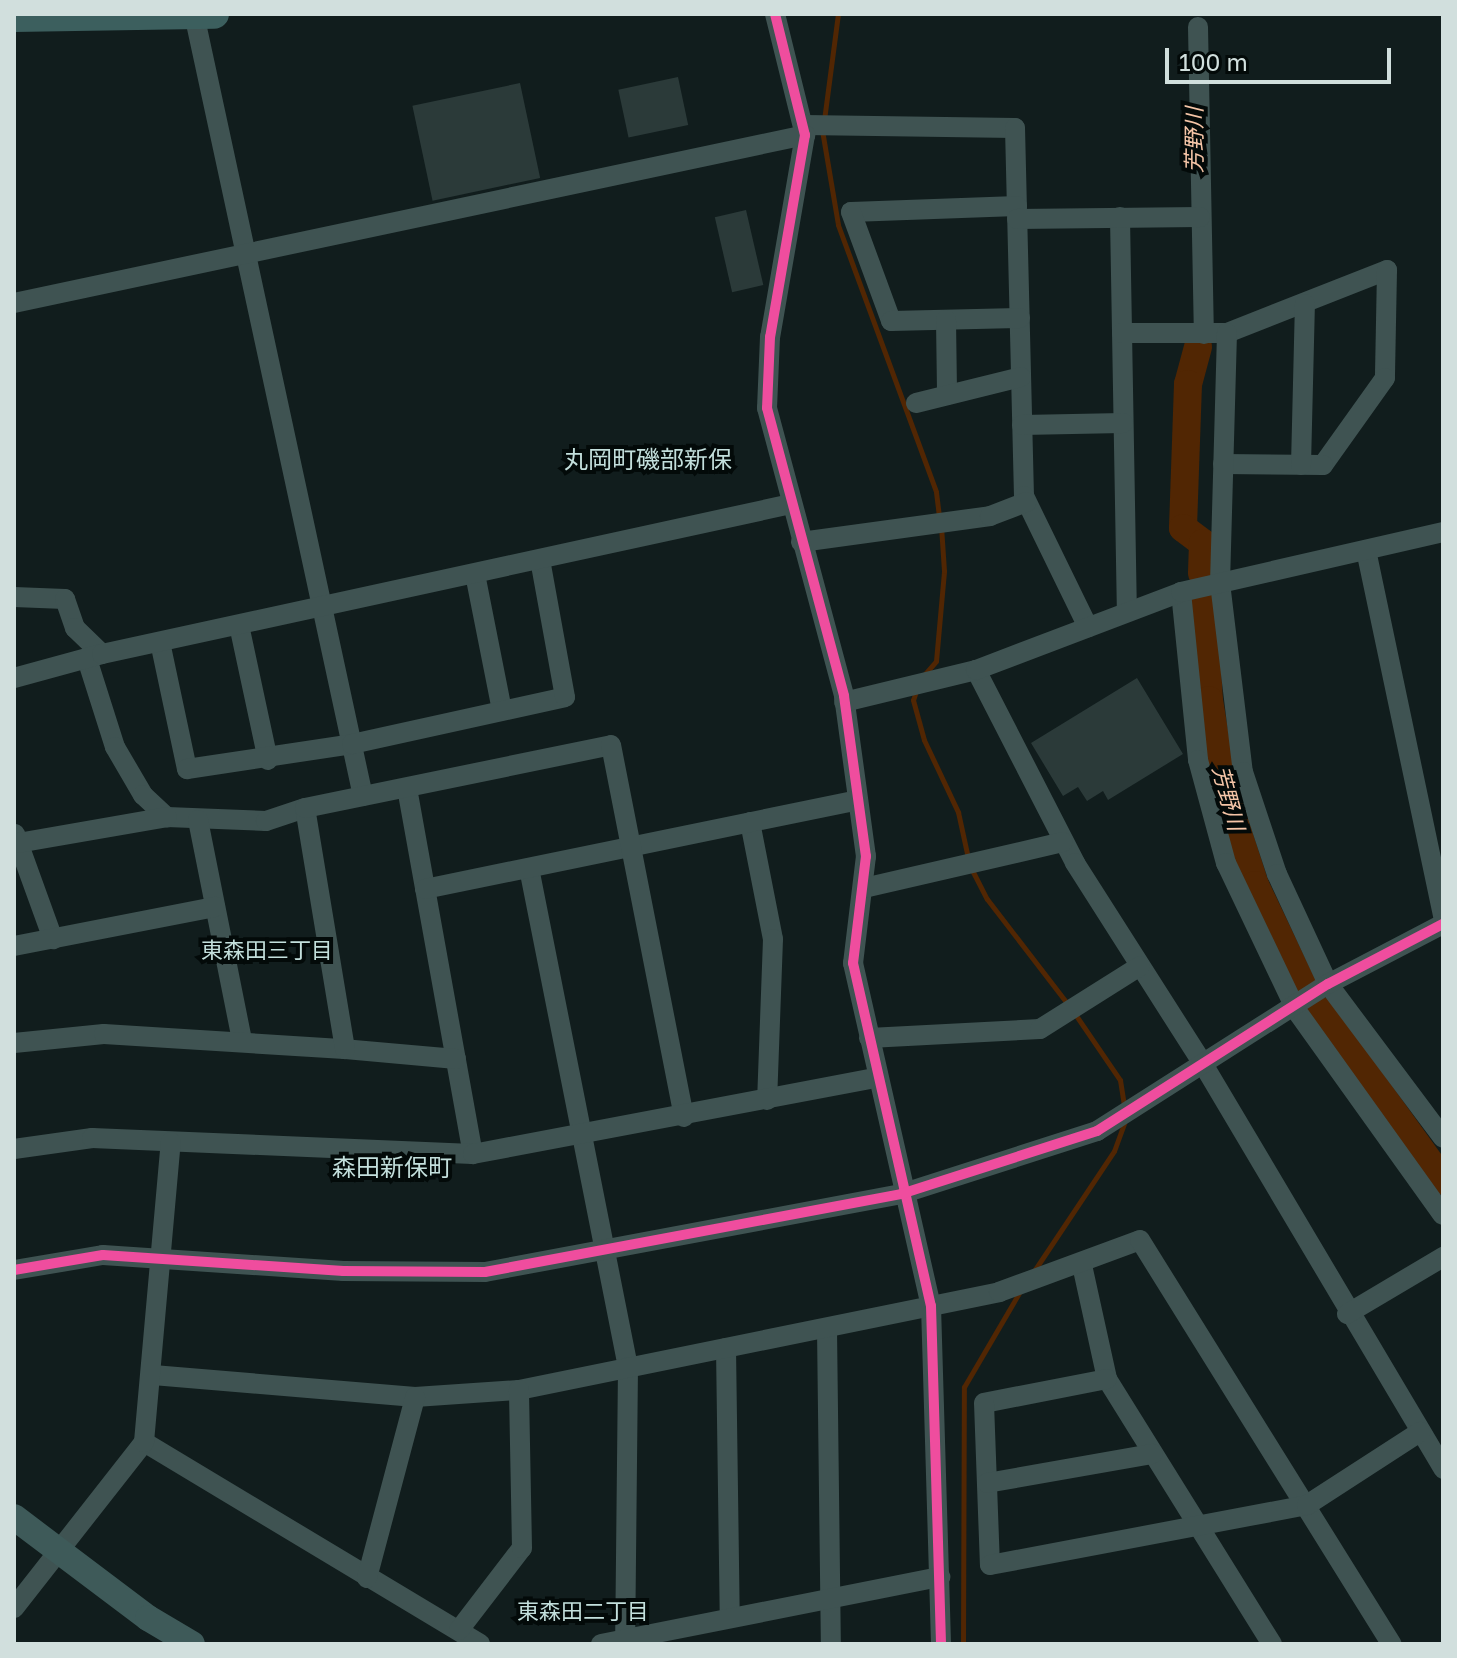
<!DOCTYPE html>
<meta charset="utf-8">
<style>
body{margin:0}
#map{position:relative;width:1457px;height:1658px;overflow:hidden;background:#111d1d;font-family:"Golos Text","Noto Sans JP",sans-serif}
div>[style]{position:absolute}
.stream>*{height:5px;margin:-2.5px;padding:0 2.5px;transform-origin:2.5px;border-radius:2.5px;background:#512603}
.river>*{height:28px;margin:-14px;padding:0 14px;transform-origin:14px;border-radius:14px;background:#512603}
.building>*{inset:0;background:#2b3a39;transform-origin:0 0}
.minor>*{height:20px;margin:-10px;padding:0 10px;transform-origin:10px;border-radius:10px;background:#3f5352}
.major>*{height:26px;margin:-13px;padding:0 13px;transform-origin:13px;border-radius:13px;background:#3e5a59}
.highway>*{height:30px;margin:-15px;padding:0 15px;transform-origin:15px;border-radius:15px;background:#3c5f5e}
.cycleway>*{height:10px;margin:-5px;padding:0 5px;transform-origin:5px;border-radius:5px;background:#ef4d9e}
span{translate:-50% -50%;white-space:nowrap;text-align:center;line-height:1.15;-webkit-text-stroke:8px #030a09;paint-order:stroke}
.water-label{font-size:22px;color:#f5c5a7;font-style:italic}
.neighbourhood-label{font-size:22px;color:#c3dfdc}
.quarter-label{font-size:24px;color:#c3dfdc}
.frame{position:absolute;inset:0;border:16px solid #d1dfdd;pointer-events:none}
.scale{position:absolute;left:1165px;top:48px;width:226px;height:36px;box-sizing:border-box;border:4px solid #d1dfdd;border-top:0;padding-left:10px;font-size:24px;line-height:28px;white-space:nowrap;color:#d1dfdd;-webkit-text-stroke:6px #030a09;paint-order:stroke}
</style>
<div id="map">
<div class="stream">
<div style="left:824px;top:120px;width:107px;rotate:-82.5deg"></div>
<div style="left:822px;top:130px;width:96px;rotate:80.4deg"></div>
<div style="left:838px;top:225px;width:284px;rotate:69.8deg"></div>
<div style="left:936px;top:492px;width:24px;rotate:83deg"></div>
<div style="left:924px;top:675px;width:18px;rotate:-49deg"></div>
<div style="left:936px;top:661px;width:90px;rotate:-84.9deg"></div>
<div style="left:944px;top:571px;width:45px;rotate:-93.8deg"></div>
<div style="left:916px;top:691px;width:9px;rotate:108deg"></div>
<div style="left:913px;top:700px;width:41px;rotate:74.6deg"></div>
<div style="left:924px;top:740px;width:80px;rotate:64.7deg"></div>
<div style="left:958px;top:812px;width:47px;rotate:77.7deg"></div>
<div style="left:971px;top:868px;width:35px;rotate:63deg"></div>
<div style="left:987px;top:899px;width:135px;rotate:52.5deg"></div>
<div style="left:1075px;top:1014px;width:80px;rotate:55.7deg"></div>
<div style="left:1120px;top:1080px;width:26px;rotate:81deg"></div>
<div style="left:1034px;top:1271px;width:144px;rotate:-56.3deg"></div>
<div style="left:1114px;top:1151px;width:30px;rotate:-70deg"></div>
<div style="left:963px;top:1644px;width:257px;rotate:-89.8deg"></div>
<div style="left:964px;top:1387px;width:109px;rotate:-59.7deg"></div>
</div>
<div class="river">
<div style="left:1198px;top:347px;width:38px;rotate:105deg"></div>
<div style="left:1188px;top:384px;width:144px;rotate:92deg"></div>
<div style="left:1183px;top:528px;width:25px;rotate:37deg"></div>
<div style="left:1203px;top:543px;width:30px;rotate:92deg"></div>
<div style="left:1203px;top:600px;width:100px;rotate:86.6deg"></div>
<div style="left:1209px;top:700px;width:87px;rotate:80.8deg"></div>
<div style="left:1223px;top:786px;width:104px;rotate:72.1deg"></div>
<div style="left:1255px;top:885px;width:110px;rotate:64.6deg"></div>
<div style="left:1321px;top:1011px;width:209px;rotate:54.3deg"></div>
</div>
<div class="building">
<div style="left:678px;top:77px;width:49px;height:61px;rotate:78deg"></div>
<div style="left:520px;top:83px;width:97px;height:110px;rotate:78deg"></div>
<div style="left:746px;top:210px;width:77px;height:32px;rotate:77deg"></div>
<div style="clip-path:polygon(1137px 678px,1183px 754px,1108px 800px,1103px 791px,1087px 801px,1078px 787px,1063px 796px,1031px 743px)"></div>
</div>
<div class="minor">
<div style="left:194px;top:14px;width:800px;rotate:77.81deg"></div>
<div style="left:775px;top:14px;width:125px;rotate:76.1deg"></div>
<div style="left:805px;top:135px;width:205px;rotate:99.8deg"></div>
<div style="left:770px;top:337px;width:71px;rotate:92.4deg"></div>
<div style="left:767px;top:408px;width:298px;rotate:75deg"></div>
<div style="left:844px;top:696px;width:162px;rotate:82.2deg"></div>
<div style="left:866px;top:856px;width:108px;rotate:96.9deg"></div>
<div style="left:853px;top:963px;width:352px;rotate:77.2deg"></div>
<div style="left:931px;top:1306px;width:338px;rotate:88.3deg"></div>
<div style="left:1198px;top:27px;width:307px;rotate:88.9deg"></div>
<div style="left:805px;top:125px;width:210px;rotate:0.8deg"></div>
<div style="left:1015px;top:128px;width:368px;rotate:88.6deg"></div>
<div style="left:1024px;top:496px;width:146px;rotate:64deg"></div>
<div style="left:1017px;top:206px;width:166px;rotate:177.9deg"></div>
<div style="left:851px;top:212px;width:116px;rotate:69.8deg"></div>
<div style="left:891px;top:321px;width:129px;rotate:-1.3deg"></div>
<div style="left:1120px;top:217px;width:395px;rotate:89deg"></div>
<div style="left:1017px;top:219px;width:183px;rotate:-0.6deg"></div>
<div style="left:14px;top:303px;width:809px;rotate:-11.99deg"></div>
<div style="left:946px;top:320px;width:75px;rotate:89.2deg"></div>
<div style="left:1122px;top:333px;width:105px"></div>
<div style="left:1227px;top:333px;width:172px;rotate:-21.5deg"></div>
<div style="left:1387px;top:270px;width:108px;rotate:91.1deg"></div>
<div style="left:1385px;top:378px;width:107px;rotate:125.5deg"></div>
<div style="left:1323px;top:465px;width:100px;rotate:-179.4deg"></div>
<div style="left:1227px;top:333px;width:250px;rotate:91.6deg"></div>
<div style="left:1220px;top:583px;width:190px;rotate:83.1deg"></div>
<div style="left:1243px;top:772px;width:108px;rotate:71.6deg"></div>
<div style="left:1277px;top:874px;width:121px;rotate:65.1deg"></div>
<div style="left:1328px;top:984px;width:192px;rotate:53.2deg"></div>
<div style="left:916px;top:403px;width:108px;rotate:-13.9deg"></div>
<div style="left:1022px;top:425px;width:101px;rotate:-1.1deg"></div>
<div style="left:1301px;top:465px;width:161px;rotate:-88.6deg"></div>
<div style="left:801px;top:542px;width:191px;rotate:-7.8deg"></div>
<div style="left:990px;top:516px;width:39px;rotate:-21deg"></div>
<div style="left:1366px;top:550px;width:374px;rotate:78.1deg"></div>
<div style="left:475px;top:574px;width:139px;rotate:78.8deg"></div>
<div style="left:1181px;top:592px;width:169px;rotate:84.2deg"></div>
<div style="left:1198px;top:760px;width:107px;rotate:74.8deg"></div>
<div style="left:1226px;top:863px;width:163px;rotate:64.5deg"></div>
<div style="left:1296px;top:1010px;width:252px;rotate:54.4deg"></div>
<div style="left:14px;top:597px;width:51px;rotate:2.2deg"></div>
<div style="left:65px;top:599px;width:31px;rotate:71deg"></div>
<div style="left:75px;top:628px;width:37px;rotate:44deg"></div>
<div style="left:239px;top:625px;width:138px;rotate:77.9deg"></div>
<div style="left:160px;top:642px;width:130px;rotate:78deg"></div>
<div style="left:187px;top:769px;width:167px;rotate:-8.6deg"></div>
<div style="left:352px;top:744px;width:218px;rotate:-12.4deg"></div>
<div style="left:565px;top:697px;width:139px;rotate:-100.3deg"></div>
<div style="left:88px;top:662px;width:89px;rotate:72.4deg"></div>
<div style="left:115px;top:747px;width:56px;rotate:59.7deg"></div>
<div style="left:143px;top:795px;width:33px;rotate:43deg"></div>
<div style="left:167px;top:817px;width:99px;rotate:2.3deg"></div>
<div style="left:266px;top:821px;width:41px;rotate:-18.4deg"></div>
<div style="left:976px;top:670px;width:217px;rotate:62.8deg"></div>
<div style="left:1075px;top:863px;width:238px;rotate:57.5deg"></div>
<div style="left:1203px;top:1064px;width:471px;rotate:59.3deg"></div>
<div style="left:14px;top:678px;width:91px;rotate:-15.3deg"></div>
<div style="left:102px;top:654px;width:705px;rotate:-12.28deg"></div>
<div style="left:844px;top:702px;width:136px;rotate:-13.6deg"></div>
<div style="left:976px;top:670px;width:219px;rotate:-20.8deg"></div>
<div style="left:1181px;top:592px;width:269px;rotate:-12.9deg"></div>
<div style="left:407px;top:788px;width:372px;rotate:79.8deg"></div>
<div style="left:198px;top:820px;width:225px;rotate:78.7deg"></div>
<div style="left:750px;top:822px;width:119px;rotate:78.9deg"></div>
<div style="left:773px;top:939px;width:161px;rotate:92.1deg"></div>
<div style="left:15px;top:834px;width:112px;rotate:70.1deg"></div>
<div style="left:18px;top:843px;width:151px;rotate:-9.9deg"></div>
<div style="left:529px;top:868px;width:509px;rotate:78.78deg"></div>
<div style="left:628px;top:1367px;width:273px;rotate:90.6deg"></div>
<div style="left:864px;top:888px;width:204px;rotate:-13deg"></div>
<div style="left:425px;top:889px;width:442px;rotate:-11.6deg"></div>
<div style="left:14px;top:946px;width:205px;rotate:-11deg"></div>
<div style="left:869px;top:1038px;width:171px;rotate:-3deg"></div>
<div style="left:1040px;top:1029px;width:118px;rotate:-32.2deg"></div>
<div style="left:14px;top:1043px;width:90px;rotate:-5.7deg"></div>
<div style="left:104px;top:1034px;width:241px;rotate:3.6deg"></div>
<div style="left:456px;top:1059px;width:111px;rotate:-174.9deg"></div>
<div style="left:345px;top:1049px;width:244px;rotate:-99.4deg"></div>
<div style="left:305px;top:808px;width:312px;rotate:-11.6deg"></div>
<div style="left:611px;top:745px;width:379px;rotate:78.9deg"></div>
<div style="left:14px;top:1149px;width:79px;rotate:-8deg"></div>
<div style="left:92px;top:1138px;width:381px;rotate:2.4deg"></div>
<div style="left:473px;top:1154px;width:411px;rotate:-10.7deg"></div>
<div style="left:1082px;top:1265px;width:117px;rotate:77.6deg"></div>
<div style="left:1107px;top:1379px;width:312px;rotate:58.1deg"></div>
<div style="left:14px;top:1270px;width:90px;rotate:-9.6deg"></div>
<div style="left:103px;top:1255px;width:241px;rotate:3.8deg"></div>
<div style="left:343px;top:1271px;width:142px;rotate:0.4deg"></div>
<div style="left:485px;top:1272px;width:423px;rotate:-10.6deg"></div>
<div style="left:901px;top:1194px;width:206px;rotate:-17.8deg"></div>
<div style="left:1097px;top:1131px;width:274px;rotate:-32.5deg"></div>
<div style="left:1328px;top:984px;width:130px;rotate:-27.6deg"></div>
<div style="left:1347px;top:1314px;width:112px;rotate:-30.7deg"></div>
<div style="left:827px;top:1329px;width:315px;rotate:89.3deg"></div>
<div style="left:726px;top:1348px;width:270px;rotate:89.2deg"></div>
<div style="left:153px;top:1375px;width:263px;rotate:4.8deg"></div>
<div style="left:415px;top:1397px;width:104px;rotate:-3.9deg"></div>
<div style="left:519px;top:1390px;width:490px;rotate:-11.5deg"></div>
<div style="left:999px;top:1292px;width:150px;rotate:-20.2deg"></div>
<div style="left:1140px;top:1240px;width:476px;rotate:58.1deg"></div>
<div style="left:1107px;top:1379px;width:125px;rotate:169deg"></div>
<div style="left:984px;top:1403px;width:162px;rotate:87.9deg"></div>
<div style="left:990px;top:1565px;width:323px;rotate:-10.7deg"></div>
<div style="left:1307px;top:1505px;width:135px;rotate:-32.9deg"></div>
<div style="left:144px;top:1442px;width:392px;rotate:31deg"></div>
<div style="left:987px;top:1483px;width:168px;rotate:-10deg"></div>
<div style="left:367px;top:1578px;width:187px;rotate:-75.1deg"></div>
<div style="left:14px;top:1608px;width:211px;rotate:-51.9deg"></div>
<div style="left:144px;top:1442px;width:301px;rotate:-84.9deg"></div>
<div style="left:459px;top:1630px;width:103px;rotate:-52.5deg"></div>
<div style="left:522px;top:1548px;width:158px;rotate:-91.1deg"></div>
<div style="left:601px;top:1644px;width:346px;rotate:-11.2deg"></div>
</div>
<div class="major">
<div style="left:14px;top:1517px;width:168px;rotate:37deg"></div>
<div style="left:148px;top:1618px;width:51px;rotate:30.6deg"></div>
</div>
<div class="highway">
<div style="left:14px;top:17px;width:200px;rotate:-0.9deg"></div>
</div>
<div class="cycleway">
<div style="left:775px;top:14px;width:125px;rotate:76.1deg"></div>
<div style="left:805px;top:135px;width:205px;rotate:99.8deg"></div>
<div style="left:770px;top:337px;width:71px;rotate:92.4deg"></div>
<div style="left:767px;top:408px;width:298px;rotate:75deg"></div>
<div style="left:844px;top:696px;width:162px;rotate:82.2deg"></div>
<div style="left:866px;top:856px;width:108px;rotate:96.9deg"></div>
<div style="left:853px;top:963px;width:352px;rotate:77.2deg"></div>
<div style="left:931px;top:1306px;width:338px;rotate:88.3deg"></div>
<div style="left:14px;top:1270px;width:90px;rotate:-9.6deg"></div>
<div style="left:103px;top:1255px;width:241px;rotate:3.8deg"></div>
<div style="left:343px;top:1271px;width:142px;rotate:0.4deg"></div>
<div style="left:485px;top:1272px;width:423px;rotate:-10.6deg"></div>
<div style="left:901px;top:1194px;width:206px;rotate:-17.8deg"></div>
<div style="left:1097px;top:1131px;width:274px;rotate:-32.5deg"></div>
<div style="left:1328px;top:984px;width:130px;rotate:-27.6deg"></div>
</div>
<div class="water-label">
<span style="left:1194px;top:140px;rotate:-90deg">芳野川</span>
<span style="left:1229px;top:798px;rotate:75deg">芳野川</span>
</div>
<div class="neighbourhood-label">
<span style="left:267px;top:950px">東森田三丁目</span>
<span style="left:583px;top:1611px">東森田二丁目</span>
</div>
<div class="quarter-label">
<span style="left:648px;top:459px">丸岡町磯部新保</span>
<span style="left:392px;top:1167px">森田新保町</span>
</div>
<div class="frame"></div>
<div class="scale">100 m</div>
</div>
